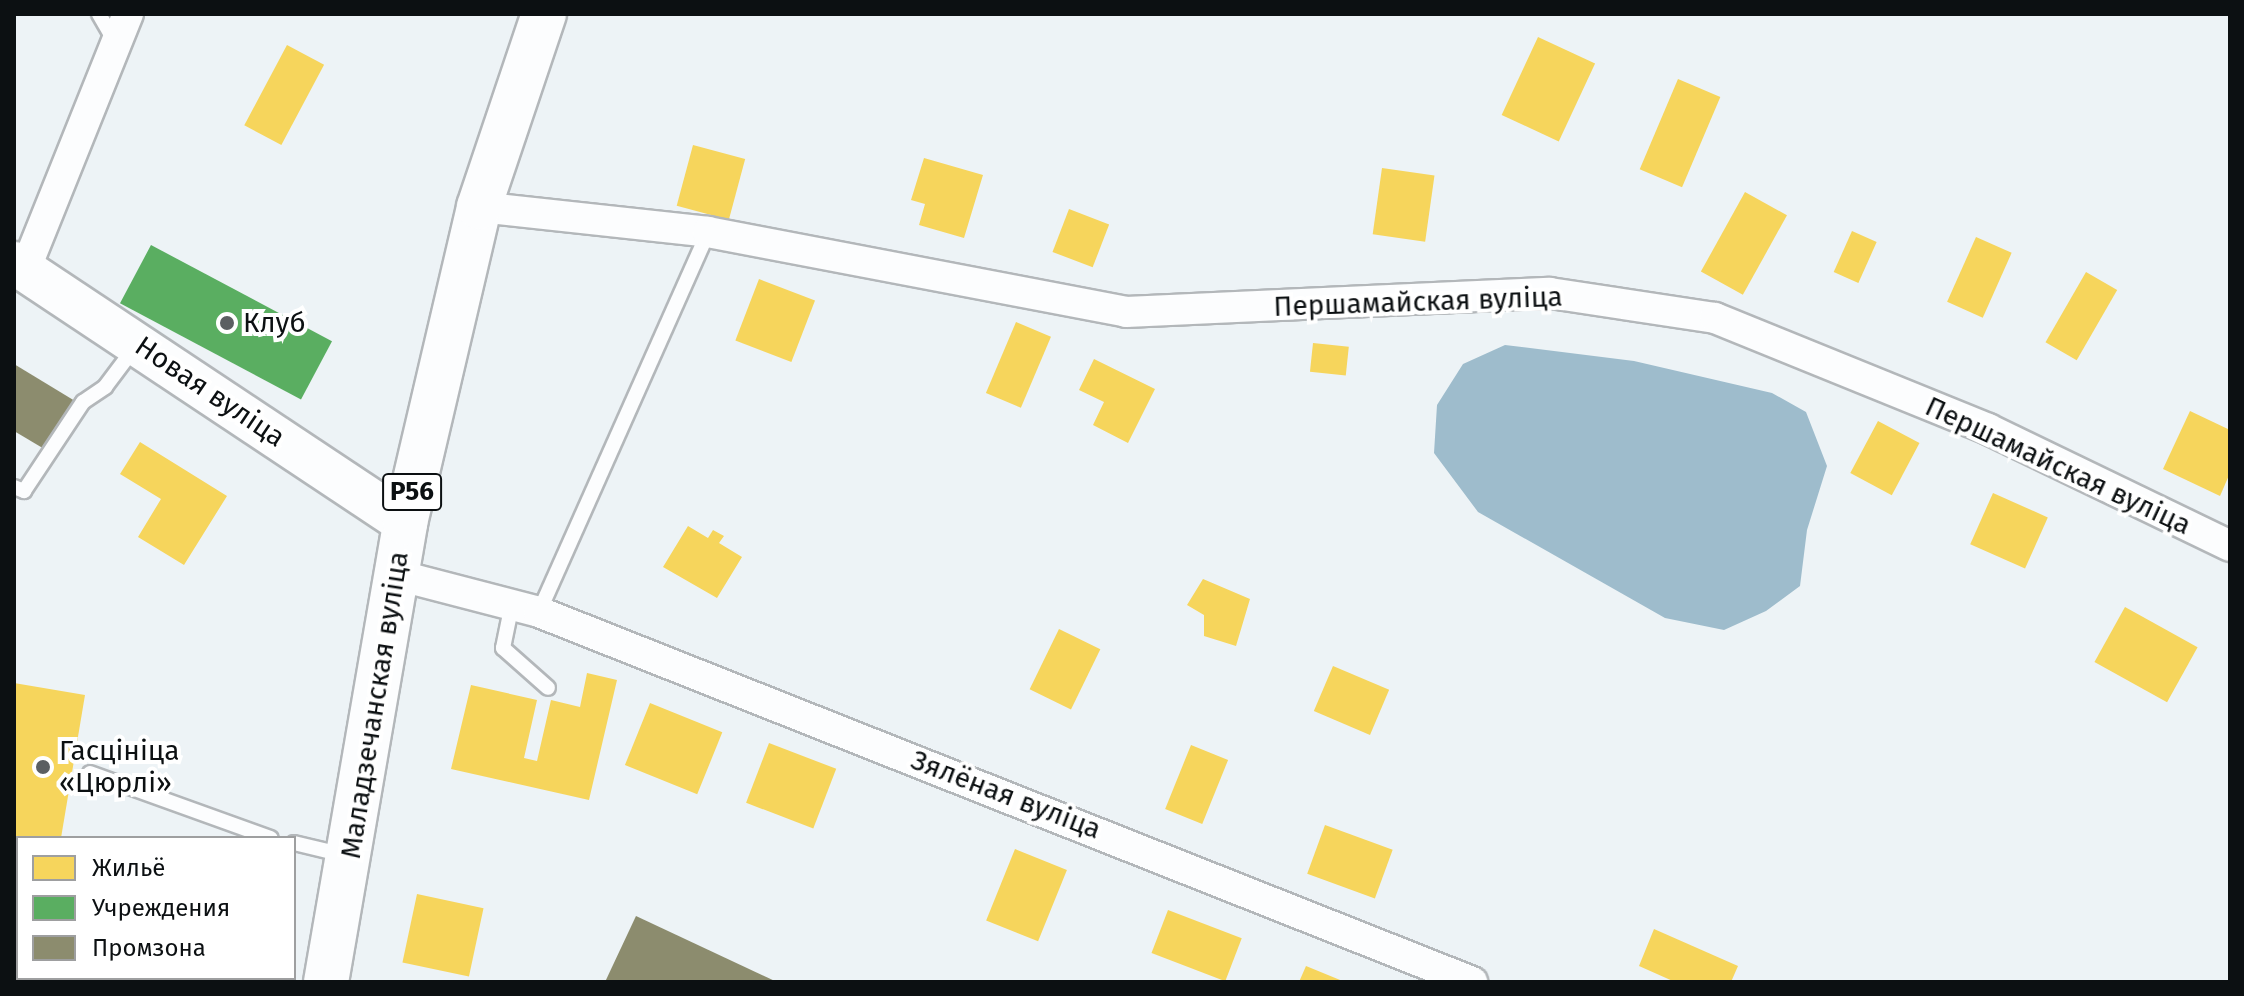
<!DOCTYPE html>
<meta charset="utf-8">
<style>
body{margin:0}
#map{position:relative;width:2244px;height:996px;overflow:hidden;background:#edf3f6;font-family:"Fira Sans",sans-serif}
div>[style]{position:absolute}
.water>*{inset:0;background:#9ebccc}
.homes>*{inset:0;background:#f6d55c;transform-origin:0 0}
.public>*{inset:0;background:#5aae61;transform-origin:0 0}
.industry>*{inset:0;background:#8c8c6e}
.roads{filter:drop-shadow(2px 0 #b3b7ba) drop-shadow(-2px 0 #b3b7ba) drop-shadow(0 2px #b3b7ba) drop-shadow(0 -2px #b3b7ba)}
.lane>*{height:14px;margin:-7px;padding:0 7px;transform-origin:7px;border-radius:7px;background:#fcfdfe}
.street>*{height:30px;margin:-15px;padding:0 15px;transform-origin:15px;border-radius:15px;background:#fcfdfe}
.secondary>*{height:42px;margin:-21px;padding:0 21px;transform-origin:21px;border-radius:21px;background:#fcfdfe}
.primary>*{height:44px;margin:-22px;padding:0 22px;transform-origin:22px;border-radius:22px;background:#fcfdfe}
.dots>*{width:22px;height:22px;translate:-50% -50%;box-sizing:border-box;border:4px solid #fff;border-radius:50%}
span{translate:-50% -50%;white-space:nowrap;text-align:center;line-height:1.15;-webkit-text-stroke:8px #fff;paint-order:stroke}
.shield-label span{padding:2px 6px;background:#fff;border:2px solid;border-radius:6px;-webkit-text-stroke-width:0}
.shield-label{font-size:26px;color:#0c1012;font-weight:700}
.street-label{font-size:28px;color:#0c1012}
.poi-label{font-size:28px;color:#0c1012}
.left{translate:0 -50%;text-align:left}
.frame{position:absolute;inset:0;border:16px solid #0c1012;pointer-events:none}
.legend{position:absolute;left:16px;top:836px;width:280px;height:144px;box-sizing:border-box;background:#fff;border:2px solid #9e9fa0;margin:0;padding:10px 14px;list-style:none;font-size:24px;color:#0c1012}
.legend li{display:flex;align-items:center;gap:16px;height:40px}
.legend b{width:40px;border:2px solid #9e9fa0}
</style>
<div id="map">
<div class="water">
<div style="clip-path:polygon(1505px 345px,1634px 361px,1772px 393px,1806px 412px,1827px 466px,1807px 530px,1800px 586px,1766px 611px,1724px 630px,1665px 618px,1478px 512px,1434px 453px,1437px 405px,1463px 364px)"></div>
</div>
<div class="homes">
<div style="left:1538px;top:37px;width:63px;height:86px;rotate:25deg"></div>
<div style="left:287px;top:45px;width:42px;height:91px;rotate:28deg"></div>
<div style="left:1678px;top:79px;width:46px;height:98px;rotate:23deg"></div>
<div style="left:693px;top:145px;width:54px;height:63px;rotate:15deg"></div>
<div style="clip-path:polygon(924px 158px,983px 175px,964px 238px,919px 225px,925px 204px,911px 200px)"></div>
<div style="left:1382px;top:168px;width:53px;height:67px;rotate:8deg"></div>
<div style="left:1745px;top:192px;width:48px;height:91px;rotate:29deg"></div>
<div style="left:1069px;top:209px;width:43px;height:46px;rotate:21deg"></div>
<div style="left:1852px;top:231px;width:27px;height:45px;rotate:24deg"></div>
<div style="left:1976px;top:237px;width:39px;height:71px;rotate:24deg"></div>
<div style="left:2086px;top:272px;width:36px;height:81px;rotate:30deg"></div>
<div style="left:759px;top:279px;width:60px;height:66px;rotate:21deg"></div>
<div style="left:1016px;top:322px;width:38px;height:77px;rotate:23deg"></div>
<div style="left:1313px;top:343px;width:36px;height:29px;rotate:6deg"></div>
<div style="clip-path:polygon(1094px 359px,1155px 389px,1128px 443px,1093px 425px,1104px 402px,1079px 390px)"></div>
<div style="clip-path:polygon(2190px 411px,2230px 430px,2230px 473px,2220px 496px,2163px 469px)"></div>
<div style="left:1878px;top:421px;width:47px;height:59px;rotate:28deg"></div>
<div style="clip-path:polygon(140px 442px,227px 496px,184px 565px,138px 537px,161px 499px,120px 474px)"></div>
<div style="left:1993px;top:493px;width:60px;height:56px;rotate:24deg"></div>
<div style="clip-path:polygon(688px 526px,708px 538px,713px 530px,724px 536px,719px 543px,742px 557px,717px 598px,663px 567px)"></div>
<div style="clip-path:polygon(1203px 579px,1250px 599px,1236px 646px,1204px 636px,1204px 615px,1187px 605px)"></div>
<div style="left:2125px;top:607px;width:83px;height:63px;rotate:29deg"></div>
<div style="left:1059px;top:629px;width:46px;height:67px;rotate:26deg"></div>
<div style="left:1333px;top:666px;width:61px;height:49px;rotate:23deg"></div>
<div style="clip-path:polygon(587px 673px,617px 680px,589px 800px,451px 769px,471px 685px,537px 700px,524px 758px,537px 761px,551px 700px,580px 707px)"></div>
<div style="clip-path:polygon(14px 683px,85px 695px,61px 838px,14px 839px)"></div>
<div style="left:650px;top:703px;width:78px;height:67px;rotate:22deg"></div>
<div style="left:769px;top:743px;width:72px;height:64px;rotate:21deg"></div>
<div style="left:1191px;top:745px;width:40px;height:69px;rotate:22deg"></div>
<div style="left:1325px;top:825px;width:72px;height:52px;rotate:20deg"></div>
<div style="left:1015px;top:849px;width:56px;height:77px;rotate:22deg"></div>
<div style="left:417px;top:894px;width:68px;height:70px;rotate:12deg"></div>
<div style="left:1168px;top:910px;width:79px;height:46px;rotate:21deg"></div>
<div style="clip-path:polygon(1654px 929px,1738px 966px,1731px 982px,1675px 982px,1639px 966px)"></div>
<div style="clip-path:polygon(1306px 966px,1345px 982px,1299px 982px)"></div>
</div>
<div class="public">
<div style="left:151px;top:245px;width:205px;height:66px;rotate:28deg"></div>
</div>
<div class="industry">
<div style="clip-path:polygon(14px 364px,75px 401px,46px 450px,14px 431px)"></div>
<div style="clip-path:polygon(636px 916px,777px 982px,605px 982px)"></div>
</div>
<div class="roads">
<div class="lane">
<div style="left:99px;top:14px;width:32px;rotate:60deg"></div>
<div style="left:14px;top:487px;width:11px;rotate:22deg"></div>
<div style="left:24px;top:491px;width:107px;rotate:-56.5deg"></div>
<div style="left:83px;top:402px;width:27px;rotate:-34deg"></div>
<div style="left:105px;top:387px;width:50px;rotate:-53.1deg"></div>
<div style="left:512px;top:604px;width:45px;rotate:101.6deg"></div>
<div style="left:503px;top:648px;width:60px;rotate:41.6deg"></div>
<div style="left:539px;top:612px;width:416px;rotate:-66deg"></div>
<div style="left:90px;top:773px;width:192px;rotate:19.8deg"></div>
<div style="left:294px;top:843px;width:51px;rotate:13.5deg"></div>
</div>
<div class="street">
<div style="left:479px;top:207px;width:230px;rotate:6.2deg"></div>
<div style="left:708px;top:232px;width:426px;rotate:10.8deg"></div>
<div style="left:1126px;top:312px;width:424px;rotate:-2.6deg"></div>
<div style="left:1550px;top:293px;width:167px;rotate:8.6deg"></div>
<div style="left:1715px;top:318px;width:295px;rotate:22.1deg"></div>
<div style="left:1988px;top:429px;width:269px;rotate:25.8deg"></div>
<div style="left:25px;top:270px;width:276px;rotate:-68.1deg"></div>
<div style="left:397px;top:575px;width:147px;rotate:14.6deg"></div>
<div style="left:539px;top:612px;width:1004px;rotate:21.63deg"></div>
</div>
<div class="secondary">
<div style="left:14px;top:263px;width:470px;rotate:33.6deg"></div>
</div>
<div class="primary">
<div style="left:326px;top:982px;width:466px;rotate:-80.2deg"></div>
<div style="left:405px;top:523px;width:325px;rotate:-76.8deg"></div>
<div style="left:479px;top:207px;width:204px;rotate:-71.4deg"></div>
</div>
</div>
<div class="dots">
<div style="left:227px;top:323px;background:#5b5f62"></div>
<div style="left:43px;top:767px;background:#5b5f62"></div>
</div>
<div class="shield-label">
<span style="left:412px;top:492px">Р56</span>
</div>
<div class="street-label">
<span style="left:1418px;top:302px;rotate:-2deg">Першамайская вуліца</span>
<span style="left:210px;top:392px;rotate:34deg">Новая вуліца</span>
<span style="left:2058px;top:466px;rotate:25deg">Першамайская вуліца</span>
<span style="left:375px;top:705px;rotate:-81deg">Маладзечанская вуліца</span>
<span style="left:1006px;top:795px;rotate:21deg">Зялёная вуліца</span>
</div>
<div class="poi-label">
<span class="left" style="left:243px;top:323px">Клуб</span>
<span class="left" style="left:59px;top:767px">Гасцініца<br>«Цюрлі»</span>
</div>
<div class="frame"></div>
<ul class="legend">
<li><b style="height:22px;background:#f6d55c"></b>Жильё</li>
<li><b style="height:22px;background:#5aae61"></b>Учреждения</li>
<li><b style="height:22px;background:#8c8c6e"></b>Промзона</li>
</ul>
</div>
